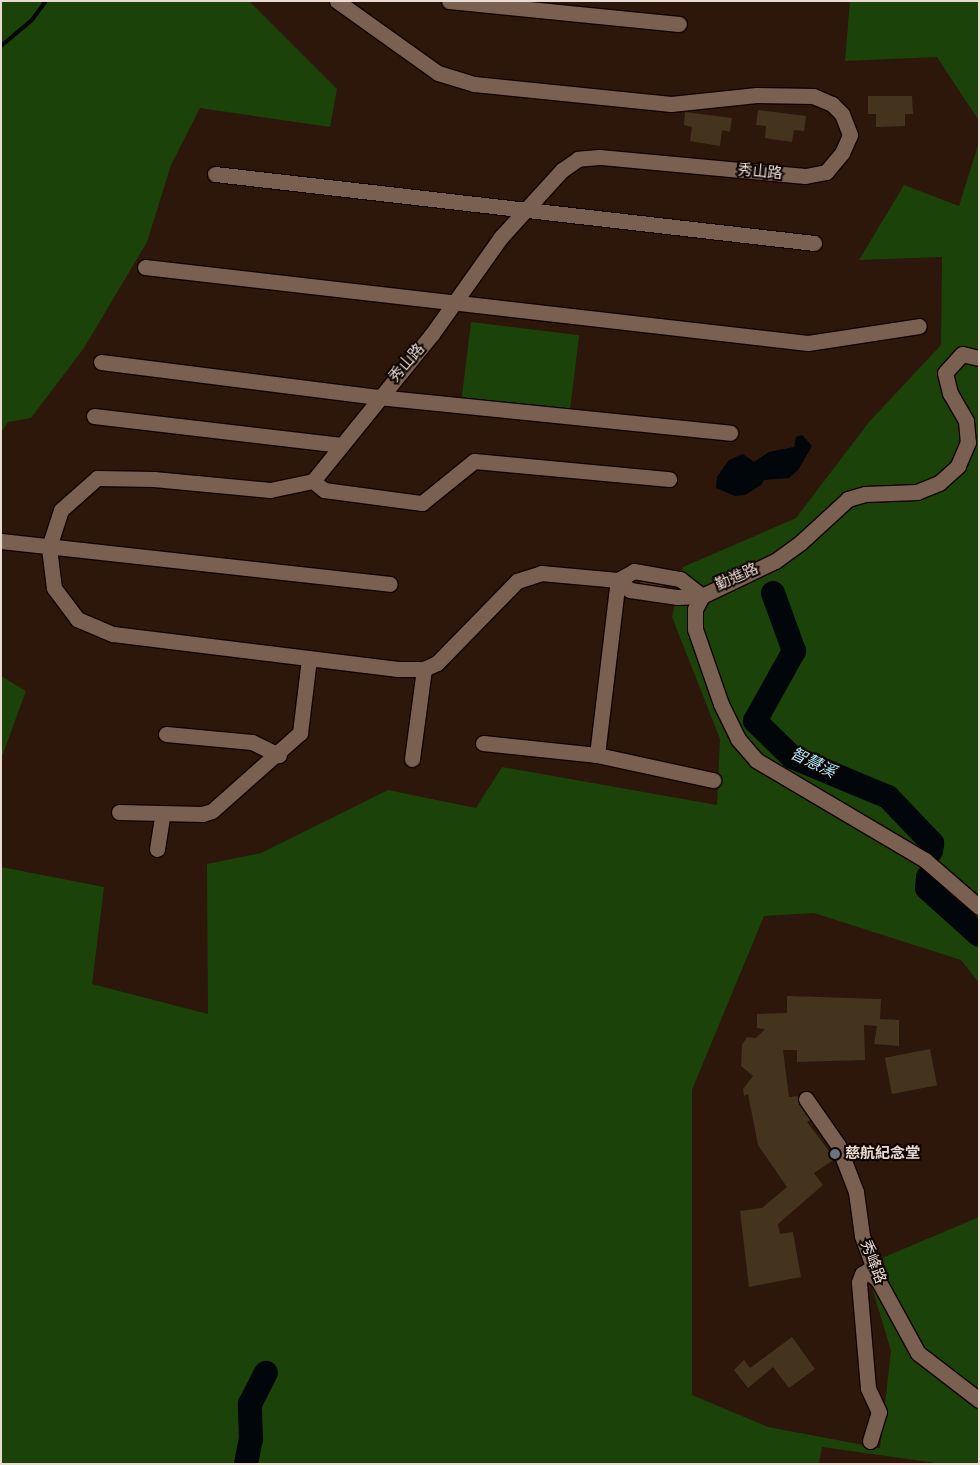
<!DOCTYPE html>
<meta charset="utf-8">
<style>
body{margin:0}
#map{position:relative;width:980px;height:1465px;overflow:hidden;background:#2c170a;font-family:"Varela Round","Noto Sans TC",sans-serif}
div>[style]{position:absolute}
.green>*{inset:0;background:#1a4209;transform-origin:0 0}
.water>*{inset:0;background:#00060a}
.stream>*{height:4px;margin:-2px;padding:0 2px;transform-origin:2px;border-radius:2px;background:#00060a}
.river>*{height:24px;margin:-12px;padding:0 12px;transform-origin:12px;border-radius:12px;background:#00060a}
.building>*{inset:0;background:#44341e;transform-origin:0 0}
.roads{filter:drop-shadow(1px 0 #130300) drop-shadow(-1px 0 #130300) drop-shadow(0 1px #130300) drop-shadow(0 -1px #130300)}
.minor>*{height:15px;margin:-7.5px;padding:0 7.5px;transform-origin:7.5px;border-radius:7.5px;background:#7a6051}
.dots>*{width:14px;height:14px;translate:-50% -50%;box-sizing:border-box;border:2px solid #0e0502;border-radius:50%}
span{translate:-50% -50%;white-space:nowrap;text-align:center;line-height:1.15;-webkit-text-stroke:4px #0e0502;paint-order:stroke}
.street-label{font-size:15px;color:#eadad2}
.poi-label{font-size:15px;color:#eadad2;font-weight:700}
.left{translate:0 -50%;text-align:left}
.water-label{font-size:16px;color:#afe9fb;font-style:italic}
.frame{position:absolute;inset:0;border:2px solid #eadad2;pointer-events:none}
</style>
<div id="map">
<div class="green">
<div style="clip-path:polygon(1px 1px,249px 1px,337px 89px,330px 127px,200px 108px,171px 165px,147px 242px,84px 348px,31px 418px,8px 422px,1px 432px)"></div>
<div style="clip-path:polygon(850px 1px,979px 1px,979px 121px,937px 57px,845px 61px)"></div>
<div style="clip-path:polygon(979px 142px,979px 983px,961px 960px,814px 913px,764px 916px,692px 1090px,692px 1395px,768px 1427px,880px 1448px,891px 1351px,871px 1284px,882px 1258px,979px 1217px,979px 1464px,943px 1464px,822px 1447px,819px 1464px,1px 1464px,1px 867px,104px 887px,92px 984px,208px 1014px,207px 864px,261px 853px,388px 790px,476px 808px,502px 767px,717px 805px,720px 739px,672px 617px,683px 567px,796px 518px,869px 422px,941px 345px,942px 257px,859px 260px,904px 185px,959px 206px)"></div>
<div style="left:471px;top:322px;width:109px;height:76px;rotate:7deg"></div>
<div style="clip-path:polygon(1px 676px,26px 691px,1px 759px)"></div>
</div>
<div class="water">
<div style="clip-path:polygon(802px 435px,812px 446px,798px 470px,789px 478px,764px 480px,761px 485px,745px 495px,735px 496px,716px 488px,717px 477px,729px 460px,743px 454px,754px 462px,769px 452px,794px 447px,796px 437px)"></div>
</div>
<div class="stream">
<div style="left:1px;top:46px;width:40px;rotate:-40deg"></div>
<div style="left:32px;top:20px;width:24px;rotate:-54deg"></div>
</div>
<div class="river">
<div style="left:773px;top:593px;width:62px;rotate:70.1deg"></div>
<div style="left:794px;top:651px;width:80px;rotate:119.1deg"></div>
<div style="left:755px;top:721px;width:52px;rotate:44.2deg"></div>
<div style="left:792px;top:757px;width:104px;rotate:22.6deg"></div>
<div style="left:888px;top:797px;width:64px;rotate:46.3deg"></div>
<div style="left:932px;top:843px;width:8px;rotate:97deg"></div>
<div style="left:928px;top:877px;width:11px;rotate:95deg"></div>
<div style="left:927px;top:888px;width:70px;rotate:42.1deg"></div>
<div style="left:246px;top:1464px;width:25px;rotate:-79deg"></div>
<div style="left:251px;top:1439px;width:35px;rotate:-92deg"></div>
<div style="left:250px;top:1404px;width:35px;rotate:-63deg"></div>
</div>
<div class="building">
<div style="clip-path:polygon(868px 96px,912px 96px,913px 114px,905px 114px,905px 126px,876px 127px,876px 114px,868px 114px)"></div>
<div style="clip-path:polygon(758px 110px,806px 116px,804px 131px,794px 130px,792px 142px,765px 138px,766px 126px,756px 125px)"></div>
<div style="clip-path:polygon(685px 112px,732px 118px,730px 132px,722px 130px,720px 146px,690px 141px,692px 127px,684px 125px)"></div>
<div style="left:641px;top:577px;width:24px;height:9px;rotate:7deg"></div>
<div style="clip-path:polygon(787px 996px,881px 999px,880px 1019px,899px 1020px,899px 1046px,874px 1044px,877px 1026px,864px 1025px,865px 1060px,797px 1062px,797px 1050px,783px 1050px,789px 1097px,800px 1096px,814px 1117px,807px 1122px,835px 1159px,814px 1173px,823px 1185px,778px 1224px,780px 1234px,793px 1232px,801px 1277px,749px 1287px,740px 1211px,762px 1208px,787px 1187px,758px 1145px,748px 1094px,744px 1096px,743px 1089px,753px 1076px,741px 1066px,742px 1045px,747px 1037px,756px 1038px,765px 1029px,757px 1028px,757px 1014px,787px 1013px)"></div>
<div style="left:930px;top:1049px;width:37px;height:46px;rotate:79deg"></div>
<div style="clip-path:polygon(792px 1337px,815px 1369px,789px 1388px,773px 1367px,748px 1388px,734px 1370px,744px 1360px,750px 1368px)"></div>
</div>
<div class="roads">
<div class="minor">
<div style="left:337px;top:1px;width:124px;rotate:35.5deg"></div>
<div style="left:438px;top:73px;width:38px;rotate:17deg"></div>
<div style="left:474px;top:84px;width:198px;rotate:5.8deg"></div>
<div style="left:671px;top:104px;width:86px;rotate:-6deg"></div>
<div style="left:757px;top:95px;width:56px;rotate:1deg"></div>
<div style="left:813px;top:96px;width:21px;rotate:23deg"></div>
<div style="left:832px;top:104px;width:14px;rotate:45deg"></div>
<div style="left:842px;top:114px;width:22px;rotate:69deg"></div>
<div style="left:850px;top:135px;width:20px;rotate:114deg"></div>
<div style="left:842px;top:153px;width:25px;rotate:130deg"></div>
<div style="left:826px;top:172px;width:21px;rotate:169deg"></div>
<div style="left:805px;top:176px;width:207px;rotate:-174.7deg"></div>
<div style="left:599px;top:157px;width:21px;rotate:175deg"></div>
<div style="left:578px;top:159px;width:19px;rotate:145deg"></div>
<div style="left:562px;top:170px;width:91px;rotate:132.3deg"></div>
<div style="left:501px;top:237px;width:119px;rotate:125.4deg"></div>
<div style="left:432px;top:334px;width:189px;rotate:129deg"></div>
<div style="left:313px;top:481px;width:44px;rotate:168.2deg"></div>
<div style="left:270px;top:490px;width:117px;rotate:-174.6deg"></div>
<div style="left:154px;top:479px;width:57px;rotate:-179deg"></div>
<div style="left:97px;top:478px;width:48px;rotate:138.4deg"></div>
<div style="left:61px;top:510px;width:40px;rotate:108deg"></div>
<div style="left:49px;top:548px;width:40px;rotate:82.9deg"></div>
<div style="left:54px;top:588px;width:39px;rotate:53deg"></div>
<div style="left:77px;top:619px;width:39px;rotate:23deg"></div>
<div style="left:113px;top:634px;width:287px;rotate:7deg"></div>
<div style="left:398px;top:669px;width:26px"></div>
<div style="left:424px;top:669px;width:14px;rotate:-25deg"></div>
<div style="left:437px;top:663px;width:115px;rotate:-45.7deg"></div>
<div style="left:517px;top:581px;width:25px;rotate:-18deg"></div>
<div style="left:541px;top:573px;width:77px;rotate:5.2deg"></div>
<div style="left:618px;top:580px;width:18px;rotate:-29deg"></div>
<div style="left:634px;top:571px;width:47px;rotate:9.9deg"></div>
<div style="left:680px;top:579px;width:28px;rotate:38deg"></div>
<div style="left:449px;top:1px;width:231px;rotate:5.7deg"></div>
<div style="left:215px;top:174px;width:603px;rotate:6.57deg"></div>
<div style="left:145px;top:267px;width:667px;rotate:6.54deg"></div>
<div style="left:808px;top:343px;width:112px;rotate:-8.7deg"></div>
<div style="left:979px;top:358px;width:17px;rotate:-167deg"></div>
<div style="left:962px;top:354px;width:25px;rotate:132deg"></div>
<div style="left:945px;top:373px;width:21px;rotate:76deg"></div>
<div style="left:950px;top:393px;width:32px;rotate:60deg"></div>
<div style="left:966px;top:421px;width:21px;rotate:85deg"></div>
<div style="left:968px;top:442px;width:26px;rotate:113deg"></div>
<div style="left:958px;top:466px;width:25px;rotate:138deg"></div>
<div style="left:939px;top:483px;width:24px;rotate:158deg"></div>
<div style="left:917px;top:492px;width:52px;rotate:177.8deg"></div>
<div style="left:865px;top:494px;width:18px;rotate:164deg"></div>
<div style="left:848px;top:499px;width:65px;rotate:137.5deg"></div>
<div style="left:800px;top:543px;width:31px;rotate:144deg"></div>
<div style="left:775px;top:561px;width:81px;rotate:154.4deg"></div>
<div style="left:702px;top:596px;width:15px;rotate:118deg"></div>
<div style="left:695px;top:609px;width:20px;rotate:90deg"></div>
<div style="left:695px;top:629px;width:79px;rotate:70.9deg"></div>
<div style="left:721px;top:704px;width:39px;rotate:64deg"></div>
<div style="left:738px;top:739px;width:28px;rotate:49deg"></div>
<div style="left:756px;top:760px;width:196px;rotate:30.6deg"></div>
<div style="left:925px;top:860px;width:72px;rotate:41deg"></div>
<div style="left:101px;top:362px;width:279px;rotate:7.2deg"></div>
<div style="left:378px;top:397px;width:354px;rotate:5.8deg"></div>
<div style="left:94px;top:416px;width:249px;rotate:6.7deg"></div>
<div style="left:313px;top:481px;width:14px;rotate:39deg"></div>
<div style="left:324px;top:490px;width:99px;rotate:7.6deg"></div>
<div style="left:422px;top:503px;width:67px;rotate:-38.9deg"></div>
<div style="left:474px;top:461px;width:196px;rotate:5.3deg"></div>
<div style="left:1px;top:541px;width:391px;rotate:6.3deg"></div>
<div style="left:618px;top:580px;width:16px;rotate:40deg"></div>
<div style="left:630px;top:590px;width:48px;rotate:8.5deg"></div>
<div style="left:677px;top:597px;width:25px;rotate:-2deg"></div>
<div style="left:166px;top:734px;width:86px;rotate:5.3deg"></div>
<div style="left:252px;top:742px;width:30px;rotate:26deg"></div>
<div style="left:483px;top:743px;width:115px;rotate:6deg"></div>
<div style="left:597px;top:755px;width:119px;rotate:12.2deg"></div>
<div style="left:597px;top:755px;width:176px;rotate:-83.2deg"></div>
<div style="left:412px;top:759px;width:91px;rotate:-82.4deg"></div>
<div style="left:119px;top:812px;width:83px;rotate:1.4deg"></div>
<div style="left:202px;top:814px;width:10px;rotate:-17deg"></div>
<div style="left:212px;top:811px;width:118px;rotate:-41.6deg"></div>
<div style="left:300px;top:733px;width:75px;rotate:-83.1deg"></div>
<div style="left:157px;top:849px;width:36px;rotate:-81deg"></div>
<div style="left:806px;top:1099px;width:56px;rotate:55.2deg"></div>
<div style="left:838px;top:1145px;width:50px;rotate:69deg"></div>
<div style="left:856px;top:1192px;width:44px;rotate:82.2deg"></div>
<div style="left:862px;top:1236px;width:47px;rotate:70deg"></div>
<div style="left:878px;top:1280px;width:83px;rotate:61.3deg"></div>
<div style="left:918px;top:1353px;width:77px;rotate:37.6deg"></div>
<div style="left:870px;top:1441px;width:30px;rotate:-73deg"></div>
<div style="left:879px;top:1412px;width:26px;rotate:-115deg"></div>
<div style="left:868px;top:1388px;width:106px;rotate:-94.9deg"></div>
<div style="left:859px;top:1282px;width:9px;rotate:-69deg"></div>
<div style="left:862px;top:1274px;width:6px;rotate:-31deg"></div>
<div style="left:867px;top:1271px;width:14px;rotate:39deg"></div>
</div>
</div>
<div class="dots">
<div style="left:835px;top:1154px;background:#6b7280"></div>
</div>
<div class="street-label">
<span style="left:760px;top:172px;rotate:5deg">秀山路</span>
<span style="left:407px;top:363px;rotate:-49deg">秀山路</span>
<span style="left:737px;top:577px;rotate:-24deg">勤進路</span>
<span style="left:873px;top:1262px;rotate:69deg">秀峰路</span>
</div>
<div class="poi-label">
<span class="left" style="left:845px;top:1154px">慈航紀念堂</span>
</div>
<div class="water-label">
<span style="left:813px;top:763px;rotate:26deg">智慧溪</span>
</div>
<div class="frame"></div>
</div>
